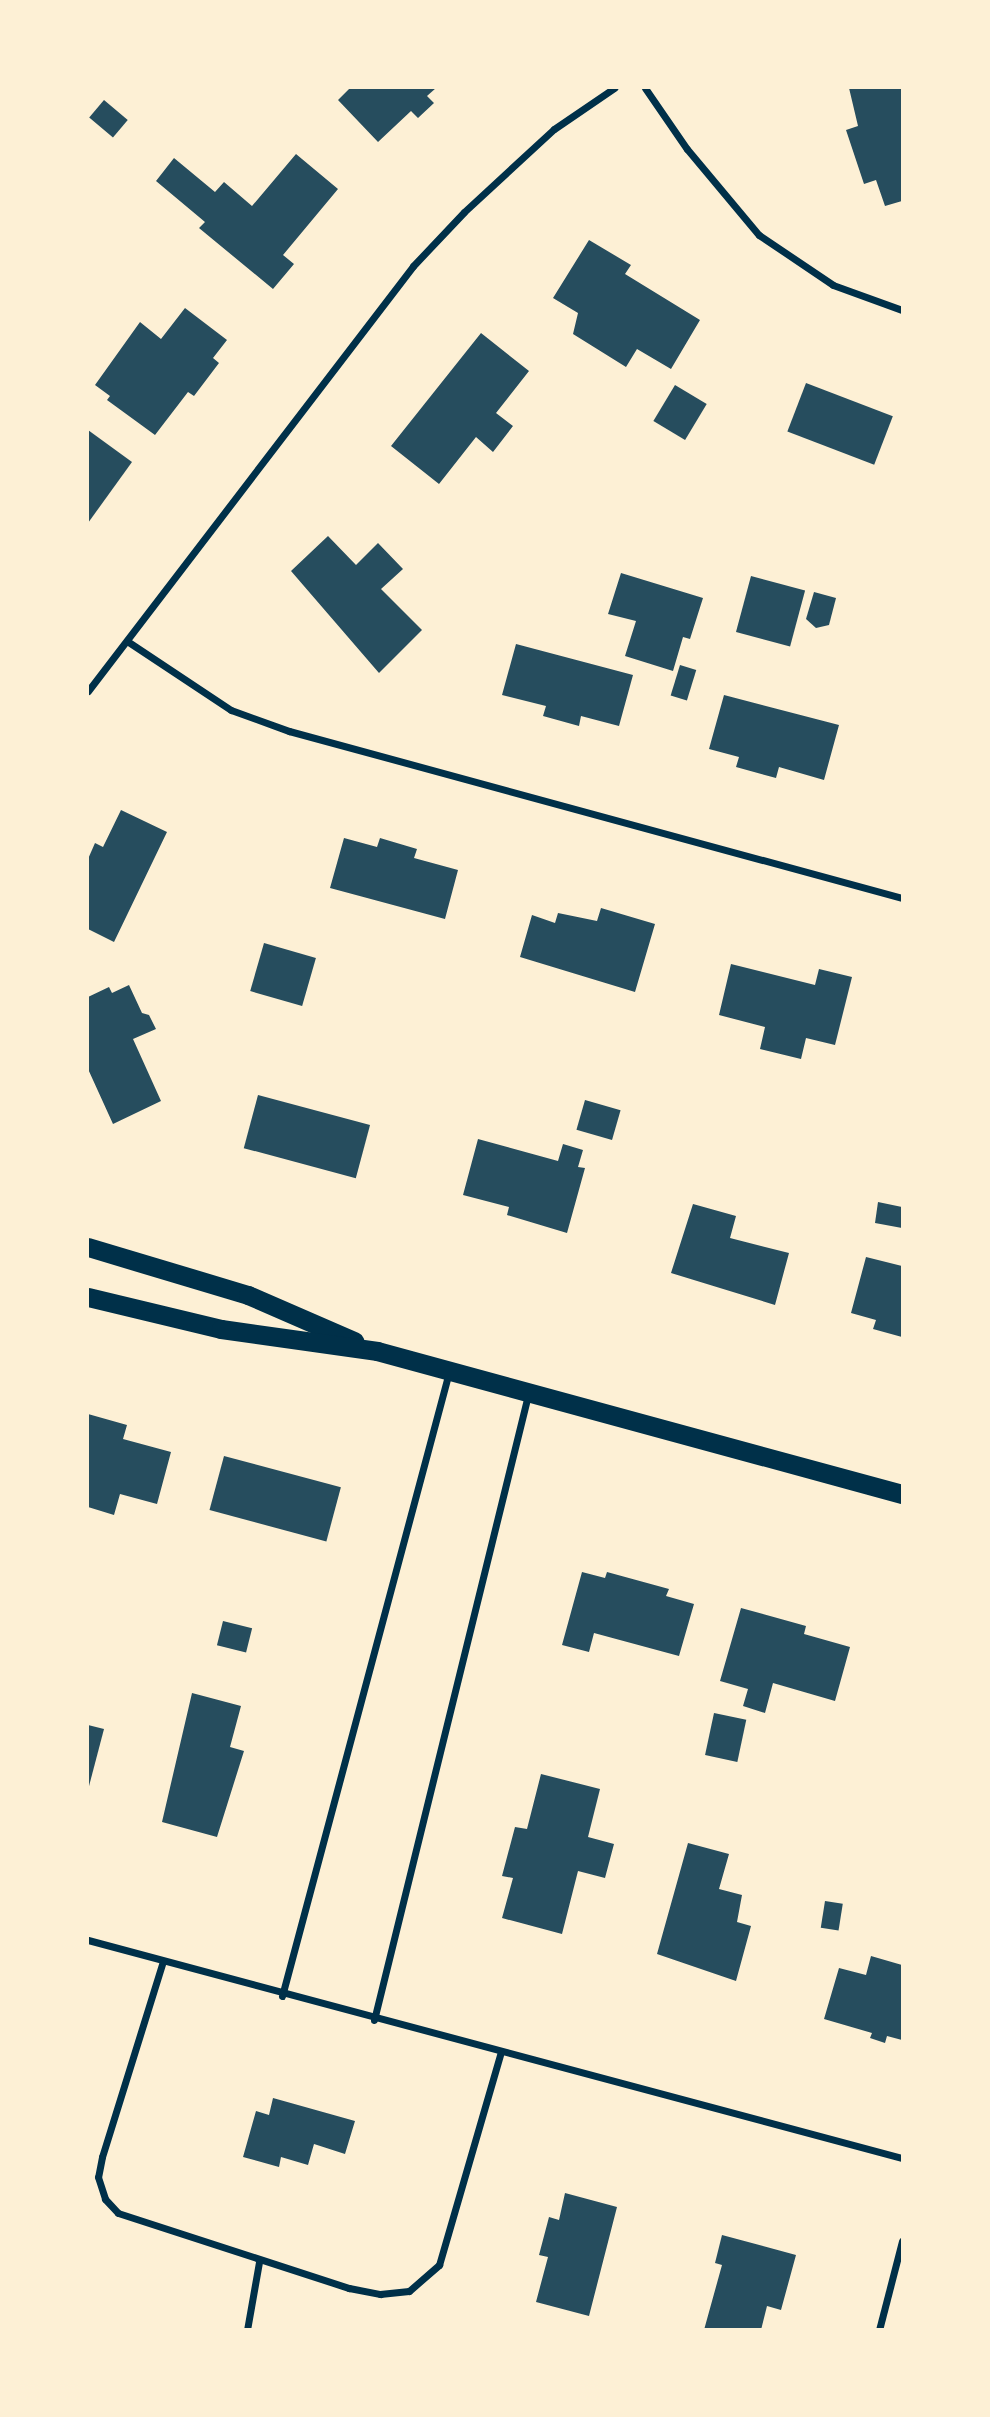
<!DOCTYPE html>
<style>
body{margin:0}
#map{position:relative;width:990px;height:2417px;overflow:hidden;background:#fdf0d5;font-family:"Asap Condensed",sans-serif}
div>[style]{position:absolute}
.building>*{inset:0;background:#264d5e;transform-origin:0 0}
.minor>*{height:7px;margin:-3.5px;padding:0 3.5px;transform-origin:3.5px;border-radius:3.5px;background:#003049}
.trunk>*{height:19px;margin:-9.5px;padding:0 9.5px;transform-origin:9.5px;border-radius:9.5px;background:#003049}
span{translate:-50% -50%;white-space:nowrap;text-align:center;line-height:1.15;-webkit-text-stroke:5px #fdf0d5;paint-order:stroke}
.frame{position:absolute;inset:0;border:89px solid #fdf0d5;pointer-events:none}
</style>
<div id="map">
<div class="building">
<div style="clip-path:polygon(350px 88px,436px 88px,427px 96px,434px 103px,418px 118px,411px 111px,378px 142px,338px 100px)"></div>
<div style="clip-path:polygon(849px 88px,902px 88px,902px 201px,885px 206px,876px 180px,864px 184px,846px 130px,858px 126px)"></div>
<div style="left:104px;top:100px;width:31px;height:23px;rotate:40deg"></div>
<div style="clip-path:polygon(296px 154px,338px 189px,283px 255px,294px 264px,273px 289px,199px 228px,205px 222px,156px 181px,174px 158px,215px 192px,224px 182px,252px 206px)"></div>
<div style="clip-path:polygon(589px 240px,631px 265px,625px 274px,700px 320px,671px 369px,637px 349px,626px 367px,573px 334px,578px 313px,553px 298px)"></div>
<div style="clip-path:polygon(185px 308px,227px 340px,213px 358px,219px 363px,194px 396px,188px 392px,155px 435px,107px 400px,110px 396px,95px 385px,140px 322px,161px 339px)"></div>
<div style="clip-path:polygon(481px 333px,529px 371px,496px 413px,513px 426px,493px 452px,476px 437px,439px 484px,391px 446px)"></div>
<div style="left:806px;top:383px;width:93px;height:52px;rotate:21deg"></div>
<div style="left:675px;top:385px;width:37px;height:42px;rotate:31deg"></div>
<div style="clip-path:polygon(88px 430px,132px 462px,88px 523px)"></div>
<div style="clip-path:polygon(328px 536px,356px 565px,378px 543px,403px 569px,381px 589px,422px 630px,379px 673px,291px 571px)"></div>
<div style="clip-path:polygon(621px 573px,703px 598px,690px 639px,683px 637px,673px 671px,625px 656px,636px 621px,608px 614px)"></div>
<div style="left:751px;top:576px;width:56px;height:58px;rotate:15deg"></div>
<div style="clip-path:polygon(814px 592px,836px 598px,829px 625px,816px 628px,806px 619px)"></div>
<div style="clip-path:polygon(516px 644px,633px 675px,619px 726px,581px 716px,579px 726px,543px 716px,546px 706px,502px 695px)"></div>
<div style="left:680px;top:665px;width:17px;height:32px;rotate:17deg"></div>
<div style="clip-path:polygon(724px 695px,839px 725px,824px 780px,779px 767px,776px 778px,736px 767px,739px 757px,709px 749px)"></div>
<div style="clip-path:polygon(121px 810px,167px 832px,114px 942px,88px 929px,88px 859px,95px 843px,103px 847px)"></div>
<div style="clip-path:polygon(344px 838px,377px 847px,380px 838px,417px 849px,414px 858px,458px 870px,445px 919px,330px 888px)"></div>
<div style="clip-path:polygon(601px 908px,655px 924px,635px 992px,520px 957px,532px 915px,555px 923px,558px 913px,597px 921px)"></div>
<div style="left:264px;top:943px;width:54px;height:50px;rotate:16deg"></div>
<div style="clip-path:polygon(731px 964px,815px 985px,819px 969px,852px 977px,835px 1045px,806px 1038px,801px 1059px,760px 1049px,765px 1027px,719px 1015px)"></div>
<div style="clip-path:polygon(129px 985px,142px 1013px,149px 1015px,156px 1029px,133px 1039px,161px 1101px,113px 1124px,88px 1069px,88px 997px,109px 987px,112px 993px)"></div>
<div style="left:258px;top:1095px;width:116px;height:55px;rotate:15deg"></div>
<div style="left:585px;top:1100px;width:37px;height:31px;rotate:16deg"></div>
<div style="clip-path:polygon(478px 1139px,558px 1161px,563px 1144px,583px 1150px,578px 1167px,585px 1168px,567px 1233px,507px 1215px,509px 1207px,463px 1195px)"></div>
<div style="clip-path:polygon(878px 1202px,902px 1207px,902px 1228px,875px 1223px)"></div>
<div style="clip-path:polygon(693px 1204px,736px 1216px,730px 1238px,789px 1253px,775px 1305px,671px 1273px)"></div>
<div style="clip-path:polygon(866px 1257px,902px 1266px,902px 1337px,873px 1329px,876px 1320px,851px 1313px)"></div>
<div style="clip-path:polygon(88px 1414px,127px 1425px,123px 1439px,171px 1452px,157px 1504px,120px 1494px,114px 1515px,88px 1507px)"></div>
<div style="left:224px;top:1456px;width:121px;height:56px;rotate:15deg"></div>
<div style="clip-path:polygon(582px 1572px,605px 1578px,607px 1572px,669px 1589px,666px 1596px,694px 1604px,679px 1656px,594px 1633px,589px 1652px,562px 1645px)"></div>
<div style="clip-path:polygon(741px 1608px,806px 1626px,804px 1634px,850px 1647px,835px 1701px,773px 1683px,765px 1713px,743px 1706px,748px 1689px,720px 1681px)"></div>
<div style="left:223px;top:1621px;width:30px;height:25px;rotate:14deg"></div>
<div style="clip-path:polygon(192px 1693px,241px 1706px,230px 1747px,244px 1751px,217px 1837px,162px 1822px)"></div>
<div style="left:714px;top:1713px;width:33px;height:43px;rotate:12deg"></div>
<div style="clip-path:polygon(88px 1725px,104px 1729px,88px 1790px)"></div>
<div style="clip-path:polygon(541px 1774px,600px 1789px,588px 1837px,614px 1844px,605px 1878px,578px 1871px,562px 1934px,502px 1918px,513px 1878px,502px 1876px,515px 1827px,527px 1829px)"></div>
<div style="clip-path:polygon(688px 1843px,729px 1854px,719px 1889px,742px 1895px,737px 1922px,751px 1926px,736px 1981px,657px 1954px)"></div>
<div style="left:825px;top:1901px;width:18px;height:27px;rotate:9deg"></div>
<div style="clip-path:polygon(871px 1956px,902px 1965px,902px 2040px,887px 2036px,885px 2043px,870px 2038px,872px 2033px,824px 2019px,839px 1968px,866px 1975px)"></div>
<div style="clip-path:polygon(273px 2098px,355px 2121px,345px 2154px,314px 2144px,308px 2165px,281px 2157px,279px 2167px,243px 2157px,256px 2111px,269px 2115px)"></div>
<div style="clip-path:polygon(565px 2193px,617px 2207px,589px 2316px,536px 2302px,548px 2257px,539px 2255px,549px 2217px,559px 2220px)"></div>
<div style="clip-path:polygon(722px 2235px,796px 2255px,781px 2310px,767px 2306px,761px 2330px,704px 2330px,722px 2265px,715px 2263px)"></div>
</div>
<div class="minor">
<div style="left:645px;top:88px;width:74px;rotate:55.5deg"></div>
<div style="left:687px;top:149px;width:112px;rotate:50.1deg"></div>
<div style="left:759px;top:235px;width:89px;rotate:34deg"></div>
<div style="left:833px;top:285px;width:73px;rotate:19.9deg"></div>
<div style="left:127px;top:641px;width:125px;rotate:33.6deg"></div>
<div style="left:231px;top:710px;width:62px;rotate:19.9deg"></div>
<div style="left:289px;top:731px;width:635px;rotate:15.24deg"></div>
<div style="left:88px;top:691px;width:535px;rotate:-52.59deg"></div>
<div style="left:413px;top:266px;width:74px;rotate:-46.6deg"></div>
<div style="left:464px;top:212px;width:122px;rotate:-42.7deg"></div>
<div style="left:554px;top:129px;width:73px;rotate:-34.3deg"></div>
<div style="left:88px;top:1940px;width:843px;rotate:14.99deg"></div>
<div style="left:163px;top:1961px;width:205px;rotate:107.3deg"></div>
<div style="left:102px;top:2157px;width:20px;rotate:101deg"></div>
<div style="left:98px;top:2177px;width:23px;rotate:72deg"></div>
<div style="left:105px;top:2199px;width:19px;rotate:47deg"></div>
<div style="left:118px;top:2213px;width:243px;rotate:18deg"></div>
<div style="left:349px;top:2288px;width:32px;rotate:11deg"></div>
<div style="left:380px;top:2294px;width:29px;rotate:-6deg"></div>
<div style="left:409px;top:2291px;width:40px;rotate:-41deg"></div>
<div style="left:439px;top:2265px;width:222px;rotate:-73.8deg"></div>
<div style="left:282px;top:1996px;width:646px;rotate:-75.02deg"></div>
<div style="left:374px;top:2020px;width:644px;rotate:-76.16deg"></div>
<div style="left:247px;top:2330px;width:69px;rotate:-80deg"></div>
<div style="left:879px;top:2330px;width:92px;rotate:-75.5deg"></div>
</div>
<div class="trunk">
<div style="left:88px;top:1247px;width:167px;rotate:16.7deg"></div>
<div style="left:248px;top:1295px;width:116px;rotate:23.5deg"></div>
<div style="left:88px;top:1297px;width:137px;rotate:13.5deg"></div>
<div style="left:221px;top:1329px;width:158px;rotate:8deg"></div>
<div style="left:377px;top:1351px;width:544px;rotate:15.24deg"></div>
</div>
<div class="frame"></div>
</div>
